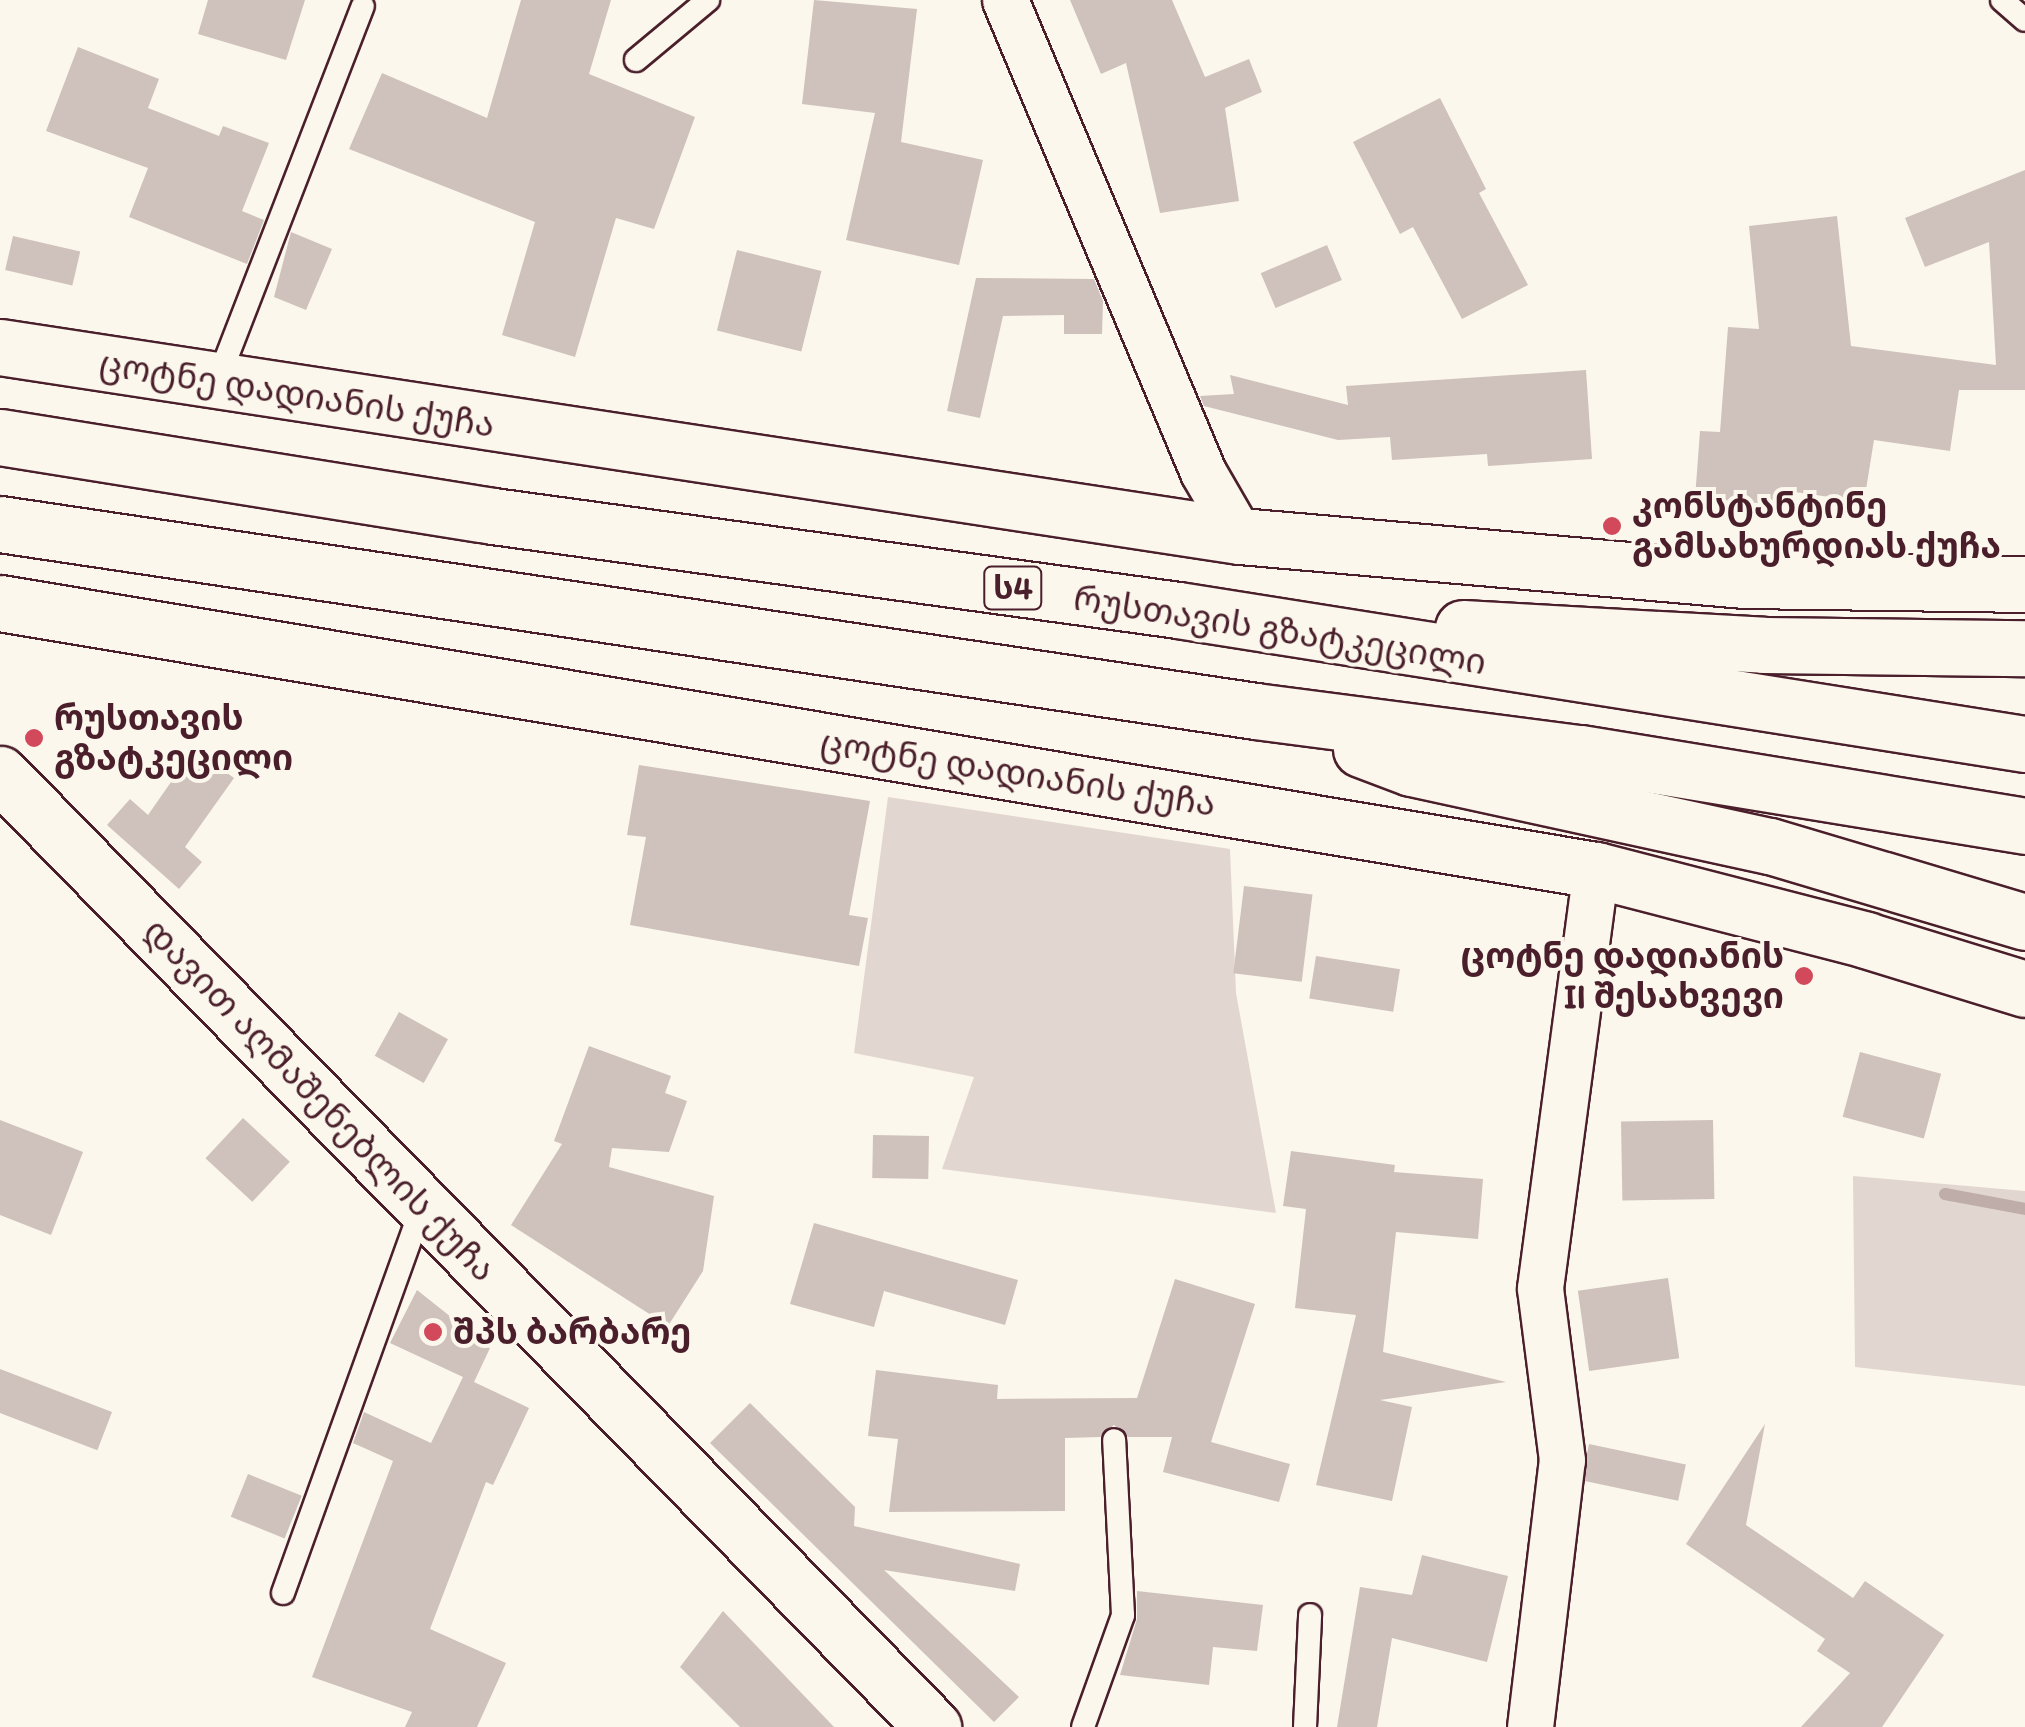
<!DOCTYPE html>
<meta charset="utf-8">
<style>
body{margin:0}
#map{position:relative;width:2025px;height:1727px;overflow:hidden;background:#fbf7ec;font-family:Itim,"Noto Sans Georgian",sans-serif}
div>[style]{position:absolute}
.green>*{inset:0;background:#e2d7d0}
.stream>*{height:12px;margin:-6px;padding:0 6px;transform-origin:6px;border-radius:6px;background:#bfadaa}
.building>*{inset:0;background:#cfc2bc;transform-origin:0 0}
.roads{filter:drop-shadow(2px 0 #4a1f2b) drop-shadow(-2px 0 #4a1f2b) drop-shadow(0 2px #4a1f2b) drop-shadow(0 -2px #4a1f2b)}
.service>*{height:22px;margin:-11px;padding:0 11px;transform-origin:11px;border-radius:11px;background:#fbf7ec}
.minor>*{height:45px;margin:-22.5px;padding:0 22.5px;transform-origin:22.5px;border-radius:22.5px;background:#fbf7ec}
.tertiary>*{height:55px;margin:-27.5px;padding:0 27.5px;transform-origin:27.5px;border-radius:27.5px;background:#fbf7ec}
.motorway>*{height:55px;margin:-27.5px;padding:0 27.5px;transform-origin:27.5px;border-radius:27.5px;background:#fbf7ec}
.dots>*{width:28px;height:28px;translate:-50% -50%;box-sizing:border-box;border:5px solid #fbf7ec;border-radius:50%}
span{translate:-50% -50%;white-space:nowrap;text-align:center;line-height:1.15;-webkit-text-stroke:8px #fbf7ec;paint-order:stroke}
.shield-label span{padding:2px 8px;background:#fbf7ec;border:2px solid;border-radius:8px;-webkit-text-stroke-width:0}
.shield-label{font-size:32px;color:#4a1f2b;font-weight:700}
.street-label{font-size:35px;color:#4a1f2b}
.poi-label{font-size:35px;color:#4a1f2b;font-weight:700}
.left{translate:0 -50%;text-align:left}
.right{translate:-100% -50%;text-align:right}
</style>
<div id="map">
<div class="green">
<div style="clip-path:polygon(888px 797px,1230px 849px,1236px 993px,1276px 1213px,942px 1169px,974px 1077px,854px 1053px)"></div>
<div style="clip-path:polygon(1853px 1176px,2025px 1191px,2025px 1386px,1855px 1367px)"></div>
</div>
<div class="stream">
<div style="left:1945px;top:1194px;width:81px;rotate:10.6deg"></div>
</div>
<div class="building">
<div style="clip-path:polygon(208px 0,305px 0,286px 60px,198px 34px)"></div>
<div style="clip-path:polygon(521px 0,611px 0,589px 74px,695px 117px,654px 229px,616px 218px,575px 357px,502px 335px,535px 222px,349px 149px,382px 73px,487px 118px)"></div>
<div style="clip-path:polygon(814px 0,917px 9px,901px 142px,983px 160px,959px 265px,846px 240px,875px 113px,802px 104px)"></div>
<div style="clip-path:polygon(1070px 0,1172px 0,1205px 77px,1249px 59px,1262px 92px,1225px 108px,1239px 201px,1160px 213px,1126px 63px,1101px 74px)"></div>
<div style="clip-path:polygon(78px 47px,159px 79px,148px 108px,219px 136px,223px 126px,269px 143px,242px 211px,264px 220px,247px 264px,129px 217px,148px 168px,46px 131px)"></div>
<div style="clip-path:polygon(1440px 98px,1486px 189px,1479px 193px,1528px 285px,1462px 319px,1413px 227px,1400px 234px,1353px 142px)"></div>
<div style="clip-path:polygon(2025px 170px,2025px 390px,1959px 390px,1950px 451px,1874px 440px,1864px 502px,1795px 492px,1794px 506px,1695px 498px,1700px 431px,1720px 432px,1728px 327px,1759px 329px,1749px 226px,1837px 216px,1851px 346px,1996px 365px,1989px 242px,1925px 267px,1905px 218px)"></div>
<div style="clip-path:polygon(291px 232px,332px 249px,306px 310px,274px 297px)"></div>
<div style="left:13px;top:236px;width:69px;height:35px;rotate:13deg"></div>
<div style="left:1327px;top:245px;width:38px;height:72px;rotate:67deg"></div>
<div style="left:737px;top:250px;width:87px;height:83px;rotate:14deg"></div>
<div style="clip-path:polygon(976px 278px,1094px 279px,1103px 301px,1102px 334px,1064px 334px,1064px 315px,1003px 316px,980px 418px,947px 411px)"></div>
<div style="clip-path:polygon(1586px 370px,1592px 459px,1488px 466px,1487px 454px,1392px 460px,1390px 437px,1338px 440px,1204px 406px,1200px 396px,1234px 394px,1230px 375px,1348px 405px,1346px 386px)"></div>
<div style="clip-path:polygon(194px 749px,234px 778px,185px 847px,202px 862px,179px 889px,107px 825px,130px 799px,148px 815px)"></div>
<div style="clip-path:polygon(639px 765px,870px 801px,849px 915px,868px 918px,859px 966px,630px 925px,646px 837px,627px 835px)"></div>
<div style="left:1244px;top:886px;width:69px;height:88px;rotate:7deg"></div>
<div style="left:1316px;top:956px;width:85px;height:43px;rotate:9deg"></div>
<div style="left:399px;top:1012px;width:56px;height:50px;rotate:29deg"></div>
<div style="clip-path:polygon(589px 1046px,671px 1076px,665px 1093px,687px 1101px,669px 1152px,612px 1148px,609px 1167px,714px 1196px,703px 1271px,668px 1326px,511px 1225px,562px 1144px,554px 1141px)"></div>
<div style="left:1860px;top:1052px;width:84px;height:67px;rotate:15deg"></div>
<div style="left:243px;top:1118px;width:64px;height:55px;rotate:43deg"></div>
<div style="clip-path:polygon(0 1120px,83px 1152px,51px 1235px,0 1215px)"></div>
<div style="left:1713px;top:1120px;width:79px;height:92px;rotate:89deg"></div>
<div style="left:873px;top:1135px;width:56px;height:43px;rotate:1deg"></div>
<div style="clip-path:polygon(1291px 1151px,1395px 1165px,1394px 1172px,1483px 1179px,1478px 1239px,1396px 1232px,1383px 1352px,1506px 1382px,1380px 1400px,1412px 1407px,1392px 1501px,1316px 1485px,1356px 1315px,1295px 1308px,1306px 1209px,1283px 1206px)"></div>
<div style="clip-path:polygon(814px 1223px,1018px 1280px,1005px 1325px,884px 1291px,874px 1327px,790px 1304px)"></div>
<div style="left:1668px;top:1278px;width:81px;height:91px;rotate:82deg"></div>
<div style="clip-path:polygon(1175px 1279px,1255px 1304px,1211px 1442px,1290px 1464px,1279px 1502px,1163px 1472px,1172px 1437px,1128px 1437px,1114px 1425px,1100px 1437px,1065px 1438px,1065px 1511px,889px 1512px,898px 1439px,868px 1436px,876px 1370px,998px 1385px,997px 1399px,1137px 1398px)"></div>
<div style="clip-path:polygon(417px 1290px,490px 1348px,474px 1382px,529px 1408px,493px 1485px,486px 1482px,430px 1629px,506px 1663px,477px 1727px,405px 1727px,412px 1712px,312px 1677px,393px 1461px,353px 1443px,364px 1412px,431px 1443px,463px 1377px,390px 1343px)"></div>
<div style="left:0;top:1369px;width:120px;height:41px;rotate:21deg"></div>
<div style="clip-path:polygon(750px 1403px,855px 1507px,854px 1526px,1020px 1564px,1015px 1591px,884px 1570px,1019px 1697px,994px 1722px,710px 1443px)"></div>
<div style="clip-path:polygon(1765px 1424px,1746px 1525px,1853px 1598px,1865px 1581px,1944px 1635px,1882px 1727px,1801px 1727px,1850px 1673px,1817px 1651px,1825px 1639px,1686px 1544px)"></div>
<div style="left:1589px;top:1444px;width:99px;height:37px;rotate:12deg"></div>
<div style="left:248px;top:1474px;width:58px;height:46px;rotate:22deg"></div>
<div style="clip-path:polygon(1422px 1555px,1508px 1576px,1487px 1662px,1392px 1638px,1377px 1727px,1337px 1727px,1360px 1587px,1412px 1595px)"></div>
<div style="clip-path:polygon(1137px 1591px,1263px 1605px,1257px 1651px,1213px 1647px,1209px 1685px,1120px 1675px,1137px 1619px)"></div>
<div style="clip-path:polygon(723px 1611px,834px 1727px,740px 1727px,680px 1667px)"></div>
</div>
<div class="roads">
<div class="service">
<div style="left:2002px;top:0;width:30px;rotate:41deg"></div>
<div style="left:636px;top:60px;width:94px;rotate:-39.8deg"></div>
<div style="left:217px;top:382px;width:403px;rotate:-68.8deg"></div>
<div style="left:283px;top:1593px;width:408px;rotate:-70.2deg"></div>
<div style="left:1083px;top:1727px;width:119px;rotate:-70.3deg"></div>
<div style="left:1123px;top:1615px;width:175px;rotate:-92.9deg"></div>
<div style="left:1305px;top:1727px;width:112px;rotate:-87.4deg"></div>
</div>
<div class="minor">
<div style="left:1005px;top:0;width:512px;rotate:67.24deg"></div>
<div style="left:1203px;top:472px;width:74px;rotate:60deg"></div>
<div style="left:1530px;top:1727px;width:269px;rotate:-83.2deg"></div>
<div style="left:1562px;top:1460px;width:173px;rotate:-97.3deg"></div>
<div style="left:1540px;top:1288px;width:422px;rotate:-82.4deg"></div>
</div>
<div class="tertiary">
<div style="left:0;top:347px;width:1254px;rotate:8.67deg"></div>
<div style="left:1240px;top:536px;width:506px;rotate:4.99deg"></div>
<div style="left:1744px;top:580px;width:281px;rotate:0.8deg"></div>
<div style="left:0;top:603px;width:1618px;rotate:9.5deg"></div>
<div style="left:1596px;top:870px;width:279px;rotate:14.5deg"></div>
<div style="left:1866px;top:940px;width:166px;rotate:17.1deg"></div>
<div style="left:0;top:774px;width:1334px;rotate:45.61deg"></div>
</div>
<div class="motorway">
<div style="left:0;top:437px;width:499px;rotate:9.1deg"></div>
<div style="left:493px;top:516px;width:691px;rotate:7.81deg"></div>
<div style="left:1178px;top:610px;width:858px;rotate:8.99deg"></div>
<div style="left:0;top:524px;width:1269px;rotate:8.47deg"></div>
<div style="left:1255px;top:711px;width:328px;rotate:7.4deg"></div>
<div style="left:1580px;top:753px;width:451px;rotate:9.3deg"></div>
<div style="left:1463px;top:628px;width:301px;rotate:3.2deg"></div>
<div style="left:1764px;top:645px;width:261px;rotate:0.7deg"></div>
<div style="left:1361px;top:749px;width:53px;rotate:20.8deg"></div>
<div style="left:1411px;top:768px;width:367px;rotate:12.3deg"></div>
<div style="left:1770px;top:846px;width:266px;rotate:16.6deg"></div>
</div>
</div>
<div class="dots">
<div style="left:1612px;top:526px;background:#d1495b"></div>
<div style="left:34px;top:738px;background:#d1495b"></div>
<div style="left:1804px;top:976px;background:#d1495b"></div>
<div style="left:433px;top:1332px;background:#d1495b"></div>
</div>
<div class="shield-label">
<span style="left:1013px;top:588px">ს4</span>
</div>
<div class="street-label">
<span style="left:297px;top:394px;rotate:9deg">ცოტნე დადიანის ქუჩა</span>
<span style="left:1280px;top:630px;rotate:9deg">რუსთავის გზატკეცილი</span>
<span style="left:1018px;top:773px;rotate:9deg">ცოტნე დადიანის ქუჩა</span>
<span style="left:320px;top:1100px;rotate:46deg">დავით აღმაშენებლის ქუჩა</span>
</div>
<div class="poi-label">
<span class="left" style="left:1632px;top:526px">კონსტანტინე<br>გამსახურდიას ქუჩა</span>
<span class="left" style="left:54px;top:738px">რუსთავის<br>გზატკეცილი</span>
<span class="right" style="left:1784px;top:976px">ცოტნე დადიანის<br>II შესახვევი</span>
<span class="left" style="left:453px;top:1332px">შპს ბარბარე</span>
</div>
</div>
